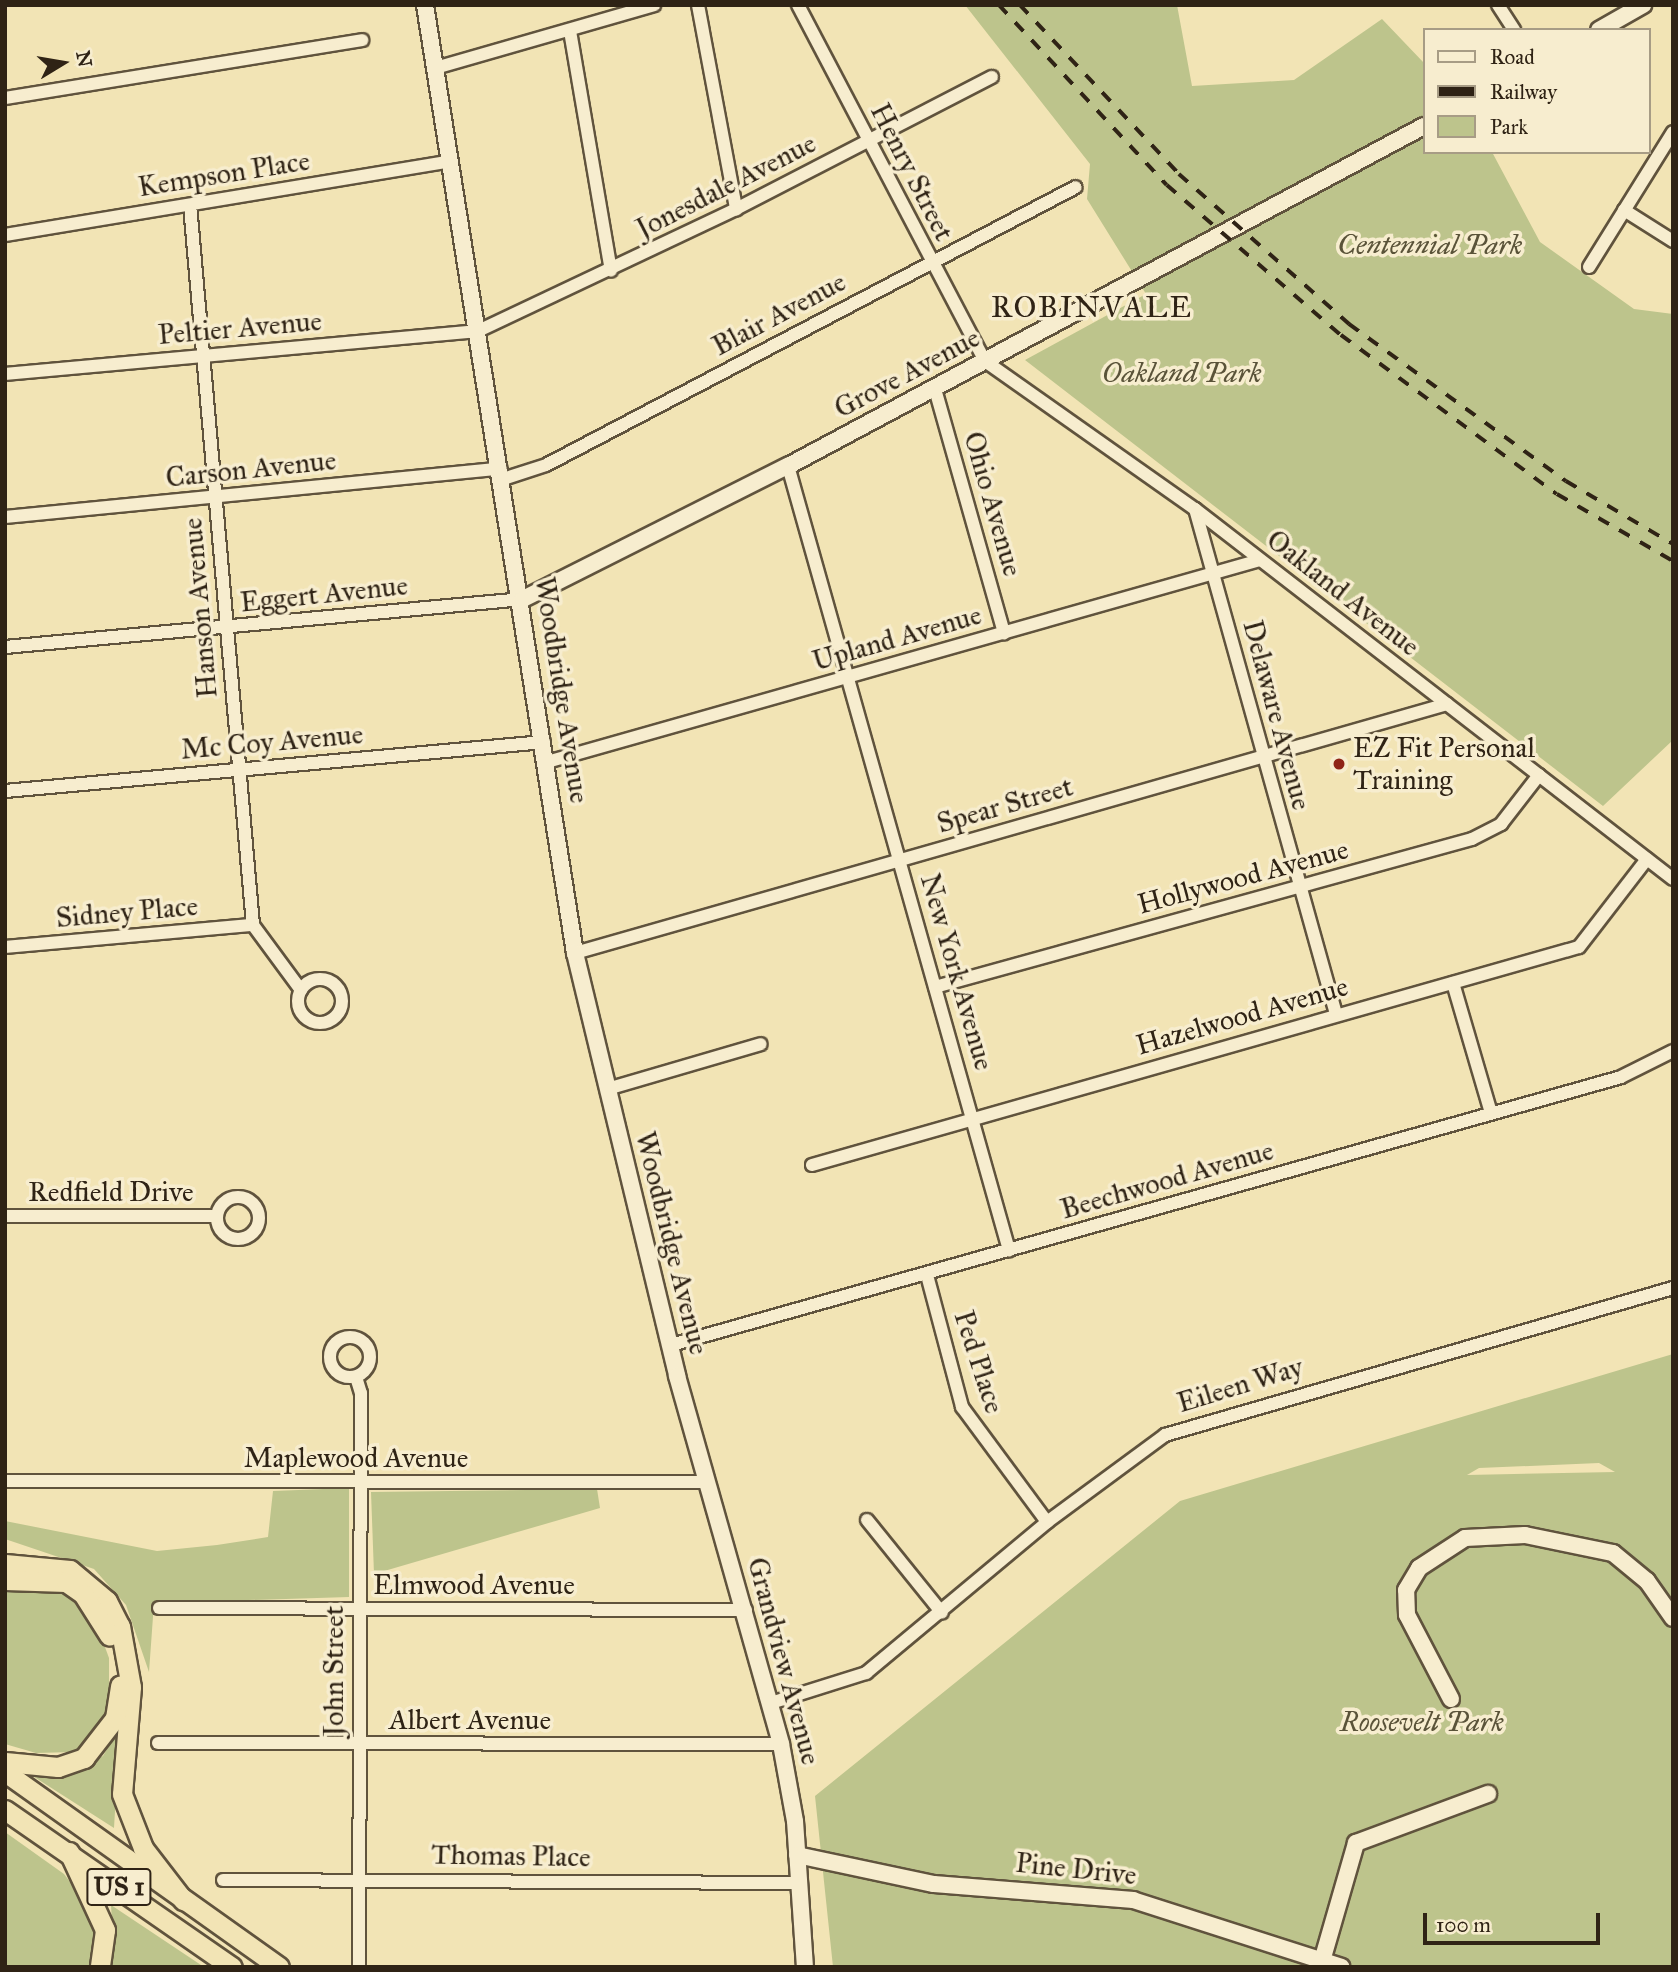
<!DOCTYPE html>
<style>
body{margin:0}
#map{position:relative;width:1678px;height:1972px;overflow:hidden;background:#f2e4b5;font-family:"IM FELL Great Primer",serif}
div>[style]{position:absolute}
.green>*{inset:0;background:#bdc48c}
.roads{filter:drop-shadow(2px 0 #60533d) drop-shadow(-2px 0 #60533d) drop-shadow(0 2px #60533d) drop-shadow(0 -2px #60533d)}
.minor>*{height:12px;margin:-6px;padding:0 6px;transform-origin:6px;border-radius:6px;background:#f7edcf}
.minor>.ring{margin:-6px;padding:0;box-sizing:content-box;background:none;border:12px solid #f7edcf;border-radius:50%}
.tertiary>*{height:16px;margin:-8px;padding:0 8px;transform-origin:8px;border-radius:8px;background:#f7edcf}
.trunk>*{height:19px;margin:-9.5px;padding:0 9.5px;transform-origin:9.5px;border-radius:9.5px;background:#f2e4b5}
.rail>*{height:3.5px;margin-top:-1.75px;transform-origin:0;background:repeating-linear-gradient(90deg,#2f2315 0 12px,transparent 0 24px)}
.dots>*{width:19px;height:19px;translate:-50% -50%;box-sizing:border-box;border:4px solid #f7edcf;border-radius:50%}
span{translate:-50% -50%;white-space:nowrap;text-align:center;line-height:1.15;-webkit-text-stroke:7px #f7edcf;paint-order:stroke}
.shield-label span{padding:2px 5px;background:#f7edcf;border:2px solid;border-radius:5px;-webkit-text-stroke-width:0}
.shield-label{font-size:26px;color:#2f2315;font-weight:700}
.street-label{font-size:28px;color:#2f2315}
.park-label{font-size:28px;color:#5a5339;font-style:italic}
.poi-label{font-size:28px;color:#2f2315}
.left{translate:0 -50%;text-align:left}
.neighbourhood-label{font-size:30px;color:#2f2315;letter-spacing:2px}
.frame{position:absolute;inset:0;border:7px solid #2f2315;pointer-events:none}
.legend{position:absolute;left:1423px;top:28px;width:228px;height:126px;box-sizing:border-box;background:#f7edcf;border:2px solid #a79c85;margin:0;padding:9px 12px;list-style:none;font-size:21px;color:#2f2315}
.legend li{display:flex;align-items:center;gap:14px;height:35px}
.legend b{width:35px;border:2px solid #a79c85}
.north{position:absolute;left:28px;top:28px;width:70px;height:70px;-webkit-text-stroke:5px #f7edcf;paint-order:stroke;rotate:79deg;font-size:19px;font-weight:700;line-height:28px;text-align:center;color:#2f2315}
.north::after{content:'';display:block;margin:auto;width:24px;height:32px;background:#2f2315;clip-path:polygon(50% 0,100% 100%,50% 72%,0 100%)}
.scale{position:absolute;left:1423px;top:1913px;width:177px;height:32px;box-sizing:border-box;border:4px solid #2f2315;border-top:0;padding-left:9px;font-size:21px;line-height:24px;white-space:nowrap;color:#2f2315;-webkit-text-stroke:5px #f7edcf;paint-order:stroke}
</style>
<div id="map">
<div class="green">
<div style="clip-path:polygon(965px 5px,1177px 5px,1192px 86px,1294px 80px,1382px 19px,1424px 63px,1424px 152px,1492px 152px,1540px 242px,1634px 309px,1673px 314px,1673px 740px,1603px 806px,1025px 360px,1146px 294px,1087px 199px,1090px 164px)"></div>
<div style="clip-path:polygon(evenodd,1673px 1354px,1673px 1967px,833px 1967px,815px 1796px,1180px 1501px,1673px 1354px,1599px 1463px,1615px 1472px,1467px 1475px,1479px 1468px,1599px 1463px)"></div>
<div style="clip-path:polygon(349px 1488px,349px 1597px,154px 1603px,149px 1672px,126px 1605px,94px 1569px,5px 1539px,5px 1521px,157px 1551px,217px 1545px,268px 1537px,273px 1491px)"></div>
<div style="clip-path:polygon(597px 1489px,600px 1508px,374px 1574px,371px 1492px)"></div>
<div style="clip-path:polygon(5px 1589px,69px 1591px,94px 1617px,109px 1658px,109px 1706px,90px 1741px,73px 1752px,36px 1753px,5px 1744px)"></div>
<div style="clip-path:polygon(120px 1727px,114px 1828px,28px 1773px,67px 1774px,103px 1756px)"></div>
<div style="clip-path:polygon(5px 1832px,64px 1874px,91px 1909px,99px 1933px,92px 1967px,5px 1967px)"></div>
<div style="clip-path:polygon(111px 1905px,204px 1967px,106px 1967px,114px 1955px)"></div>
</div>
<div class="roads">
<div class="minor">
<div style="left:698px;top:5px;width:208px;rotate:79.4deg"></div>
<div style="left:798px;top:5px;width:402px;rotate:62.3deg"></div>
<div style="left:985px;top:361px;width:257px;rotate:35.2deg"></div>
<div style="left:1195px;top:509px;width:604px;rotate:37.74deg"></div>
<div style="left:1498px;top:5px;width:30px;rotate:57deg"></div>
<div style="left:570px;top:31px;width:243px;rotate:80.3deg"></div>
<div style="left:435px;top:68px;width:228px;rotate:-16deg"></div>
<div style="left:5px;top:98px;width:362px;rotate:-9.2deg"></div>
<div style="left:190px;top:205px;width:723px;rotate:85deg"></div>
<div style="left:253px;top:925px;width:81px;rotate:53.6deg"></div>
<div style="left:1624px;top:210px;width:58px;rotate:32.3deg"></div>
<div style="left:5px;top:235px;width:451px;rotate:-9.4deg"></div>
<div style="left:1589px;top:267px;width:159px;rotate:-58.1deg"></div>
<div style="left:5px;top:374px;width:475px;rotate:-5.2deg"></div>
<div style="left:478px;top:331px;width:285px;rotate:-25.3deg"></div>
<div style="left:736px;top:209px;width:288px;rotate:-27.3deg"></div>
<div style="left:935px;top:389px;width:254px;rotate:74.2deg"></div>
<div style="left:788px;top:466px;width:815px;rotate:74.26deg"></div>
<div style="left:503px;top:479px;width:45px;rotate:-18deg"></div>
<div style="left:546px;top:465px;width:598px;rotate:-27.68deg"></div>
<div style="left:1195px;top:509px;width:524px;rotate:74.4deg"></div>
<div style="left:5px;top:517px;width:498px;rotate:-5.6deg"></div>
<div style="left:5px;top:647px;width:520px;rotate:-5.29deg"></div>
<div style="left:547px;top:762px;width:741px;rotate:-15.82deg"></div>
<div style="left:5px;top:791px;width:541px;rotate:-5.19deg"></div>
<div style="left:5px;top:947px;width:249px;rotate:-5.1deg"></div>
<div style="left:575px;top:953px;width:907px;rotate:-15.94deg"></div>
<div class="ring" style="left:298px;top:979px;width:32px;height:32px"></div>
<div style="left:1453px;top:983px;width:135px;rotate:73.7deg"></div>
<div style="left:935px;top:987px;width:557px;rotate:-15.41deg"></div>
<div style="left:1472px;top:839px;width:33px;rotate:-27deg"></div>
<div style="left:1501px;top:824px;width:62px;rotate:-52.2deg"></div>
<div style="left:607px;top:1089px;width:160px;rotate:-16.3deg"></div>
<div style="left:812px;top:1165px;width:797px;rotate:-15.87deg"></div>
<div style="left:1579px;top:947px;width:111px;rotate:-52.3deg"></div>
<div class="ring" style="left:217px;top:1197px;width:30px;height:30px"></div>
<div style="left:5px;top:1216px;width:212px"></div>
<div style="left:927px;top:1275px;width:137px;rotate:75.1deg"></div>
<div style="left:962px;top:1407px;width:143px;rotate:53.5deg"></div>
<div class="ring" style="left:330px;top:1337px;width:28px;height:28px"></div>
<div style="left:671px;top:1345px;width:987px;rotate:-15.75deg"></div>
<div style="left:1621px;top:1077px;width:58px;rotate:-26.6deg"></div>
<div style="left:356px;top:1377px;width:17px;rotate:73deg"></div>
<div style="left:361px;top:1393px;width:574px;rotate:90.2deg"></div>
<div style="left:5px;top:1481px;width:702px;rotate:0.08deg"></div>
<div style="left:867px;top:1520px;width:119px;rotate:51.1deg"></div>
<div style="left:159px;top:1608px;width:587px;rotate:0.2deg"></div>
<div style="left:771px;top:1703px;width:100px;rotate:-17.5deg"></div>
<div style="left:866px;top:1673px;width:236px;rotate:-39.8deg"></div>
<div style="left:1047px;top:1522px;width:147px;rotate:-36.4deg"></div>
<div style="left:1165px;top:1435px;width:529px;rotate:-16.14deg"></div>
<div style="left:158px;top:1743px;width:623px;rotate:0.09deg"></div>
<div style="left:223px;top:1880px;width:576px;rotate:0.3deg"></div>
</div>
<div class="tertiary">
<div style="left:425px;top:5px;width:960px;rotate:81.01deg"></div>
<div style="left:575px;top:953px;width:435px;rotate:76.4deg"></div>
<div style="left:677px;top:1376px;width:382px;rotate:74.2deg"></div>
<div style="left:781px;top:1744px;width:78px;rotate:79.7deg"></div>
<div style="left:795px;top:1821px;width:146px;rotate:86.1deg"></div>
<div style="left:1599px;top:30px;width:51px;rotate:-29.6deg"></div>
<div style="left:523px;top:599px;width:297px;rotate:-26.7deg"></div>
<div style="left:788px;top:466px;width:721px;rotate:-28.13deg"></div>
<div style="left:1451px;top:1699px;width:95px;rotate:-117.6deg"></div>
<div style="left:1407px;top:1615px;width:25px;rotate:-92deg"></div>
<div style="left:1406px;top:1590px;width:26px;rotate:-59deg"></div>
<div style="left:1419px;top:1568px;width:55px;rotate:-33.1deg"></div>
<div style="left:1465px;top:1538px;width:60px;rotate:-2.9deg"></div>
<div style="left:1525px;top:1535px;width:90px;rotate:11.6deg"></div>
<div style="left:1613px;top:1553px;width:44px;rotate:39.5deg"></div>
<div style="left:1647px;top:1581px;width:45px;rotate:54.9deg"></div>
<div style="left:797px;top:1855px;width:140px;rotate:12deg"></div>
<div style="left:934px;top:1884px;width:200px;rotate:4.6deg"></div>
<div style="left:1133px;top:1900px;width:219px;rotate:17.8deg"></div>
<div style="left:1322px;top:1961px;width:123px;rotate:-73.9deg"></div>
<div style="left:1356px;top:1843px;width:141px;rotate:-20.4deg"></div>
</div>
<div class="trunk">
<div style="left:5px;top:1564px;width:65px;rotate:5.3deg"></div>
<div style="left:70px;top:1570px;width:48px;rotate:40deg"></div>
<div style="left:107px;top:1601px;width:28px;rotate:63deg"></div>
<div style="left:120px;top:1626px;width:62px;rotate:79.8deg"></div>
<div style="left:131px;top:1687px;width:107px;rotate:94.8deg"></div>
<div style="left:122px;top:1794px;width:58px;rotate:68.7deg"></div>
<div style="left:143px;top:1848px;width:66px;rotate:52.4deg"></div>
<div style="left:5px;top:1580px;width:61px;rotate:1.9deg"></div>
<div style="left:66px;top:1582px;width:21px;rotate:35deg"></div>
<div style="left:83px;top:1594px;width:49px;rotate:57.6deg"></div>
<div style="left:5px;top:1762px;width:53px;rotate:5.4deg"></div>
<div style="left:58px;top:1767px;width:28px;rotate:-19deg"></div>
<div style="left:84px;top:1758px;width:51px;rotate:-52.2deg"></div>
<div style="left:115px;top:1718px;width:33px;rotate:-81deg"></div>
<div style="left:5px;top:1772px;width:336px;rotate:35.4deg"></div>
<div style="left:5px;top:1810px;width:276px;rotate:34.7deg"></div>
<div style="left:69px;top:1852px;width:86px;rotate:65.2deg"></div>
<div style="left:105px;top:1930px;width:37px;rotate:98deg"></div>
</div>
</div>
<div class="rail">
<div style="left:999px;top:5px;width:246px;rotate:47deg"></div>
<div style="left:1167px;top:185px;width:230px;rotate:40.8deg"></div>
<div style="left:1341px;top:335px;width:268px;rotate:36.4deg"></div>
<div style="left:1557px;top:494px;width:134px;rotate:30deg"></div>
<div style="left:1020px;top:5px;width:232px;rotate:46.7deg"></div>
<div style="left:1179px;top:174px;width:227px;rotate:41.4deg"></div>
<div style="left:1349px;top:324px;width:268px;rotate:35.9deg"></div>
<div style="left:1566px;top:481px;width:124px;rotate:30.5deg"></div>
</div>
<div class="dots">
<div style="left:1339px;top:764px;background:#8f2418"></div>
</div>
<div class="shield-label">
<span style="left:119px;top:1887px">US 1</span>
</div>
<div class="street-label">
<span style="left:912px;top:172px;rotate:63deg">Henry Street</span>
<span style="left:224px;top:174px;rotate:-9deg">Kempson Place</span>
<span style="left:726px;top:186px;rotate:-27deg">Jonesdale Avenue</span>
<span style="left:779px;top:314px;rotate:-28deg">Blair Avenue</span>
<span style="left:240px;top:328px;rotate:-5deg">Peltier Avenue</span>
<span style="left:907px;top:373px;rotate:-28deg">Grove Avenue</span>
<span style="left:251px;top:469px;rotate:-6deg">Carson Avenue</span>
<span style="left:993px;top:504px;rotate:74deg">Ohio Avenue</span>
<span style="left:1343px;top:593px;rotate:38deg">Oakland Avenue</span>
<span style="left:324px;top:594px;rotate:-6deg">Eggert Avenue</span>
<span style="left:200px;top:608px;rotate:-95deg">Hanson Avenue</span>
<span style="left:897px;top:638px;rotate:-16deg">Upland Avenue</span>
<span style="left:562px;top:690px;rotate:81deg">Woodbridge Avenue</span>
<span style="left:1277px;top:715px;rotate:75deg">Delaware Avenue</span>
<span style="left:272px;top:742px;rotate:-5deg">Mc Coy Avenue</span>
<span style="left:1005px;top:805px;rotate:-16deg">Spear Street</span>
<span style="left:1243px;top:877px;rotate:-15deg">Hollywood Avenue</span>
<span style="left:127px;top:912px;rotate:-5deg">Sidney Place</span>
<span style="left:957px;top:972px;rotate:74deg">New York Avenue</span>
<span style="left:1242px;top:1016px;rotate:-16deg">Hazelwood Avenue</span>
<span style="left:1167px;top:1180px;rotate:-16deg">Beechwood Avenue</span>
<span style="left:111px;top:1192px">Redfield Drive</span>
<span style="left:672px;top:1243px;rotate:76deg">Woodbridge Avenue</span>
<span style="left:979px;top:1362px;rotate:72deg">Ped Place</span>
<span style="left:1240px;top:1385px;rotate:-17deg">Eileen Way</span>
<span style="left:356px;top:1458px">Maplewood Avenue</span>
<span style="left:474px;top:1585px">Elmwood Avenue</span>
<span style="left:784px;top:1661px;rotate:75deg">Grandview Avenue</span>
<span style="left:334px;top:1671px;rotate:-90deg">John Street</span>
<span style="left:470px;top:1720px">Albert Avenue</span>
<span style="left:511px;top:1856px;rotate:1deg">Thomas Place</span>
<span style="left:1076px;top:1869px;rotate:6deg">Pine Drive</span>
</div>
<div class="park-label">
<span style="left:1430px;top:245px">Centennial Park</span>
<span style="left:1182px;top:373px">Oakland Park</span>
<span style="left:1422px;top:1722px">Roosevelt Park</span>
</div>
<div class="poi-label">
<span class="left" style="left:1353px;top:764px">EZ Fit Personal<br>Training</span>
</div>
<div class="neighbourhood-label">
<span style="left:1092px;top:307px">ROBINVALE</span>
</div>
<div class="frame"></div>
<ul class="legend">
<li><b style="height:9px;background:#f7edcf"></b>Road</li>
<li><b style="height:9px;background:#2f2315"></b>Railway</li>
<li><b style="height:19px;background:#bdc48c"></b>Park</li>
</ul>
<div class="north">N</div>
<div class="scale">100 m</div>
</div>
